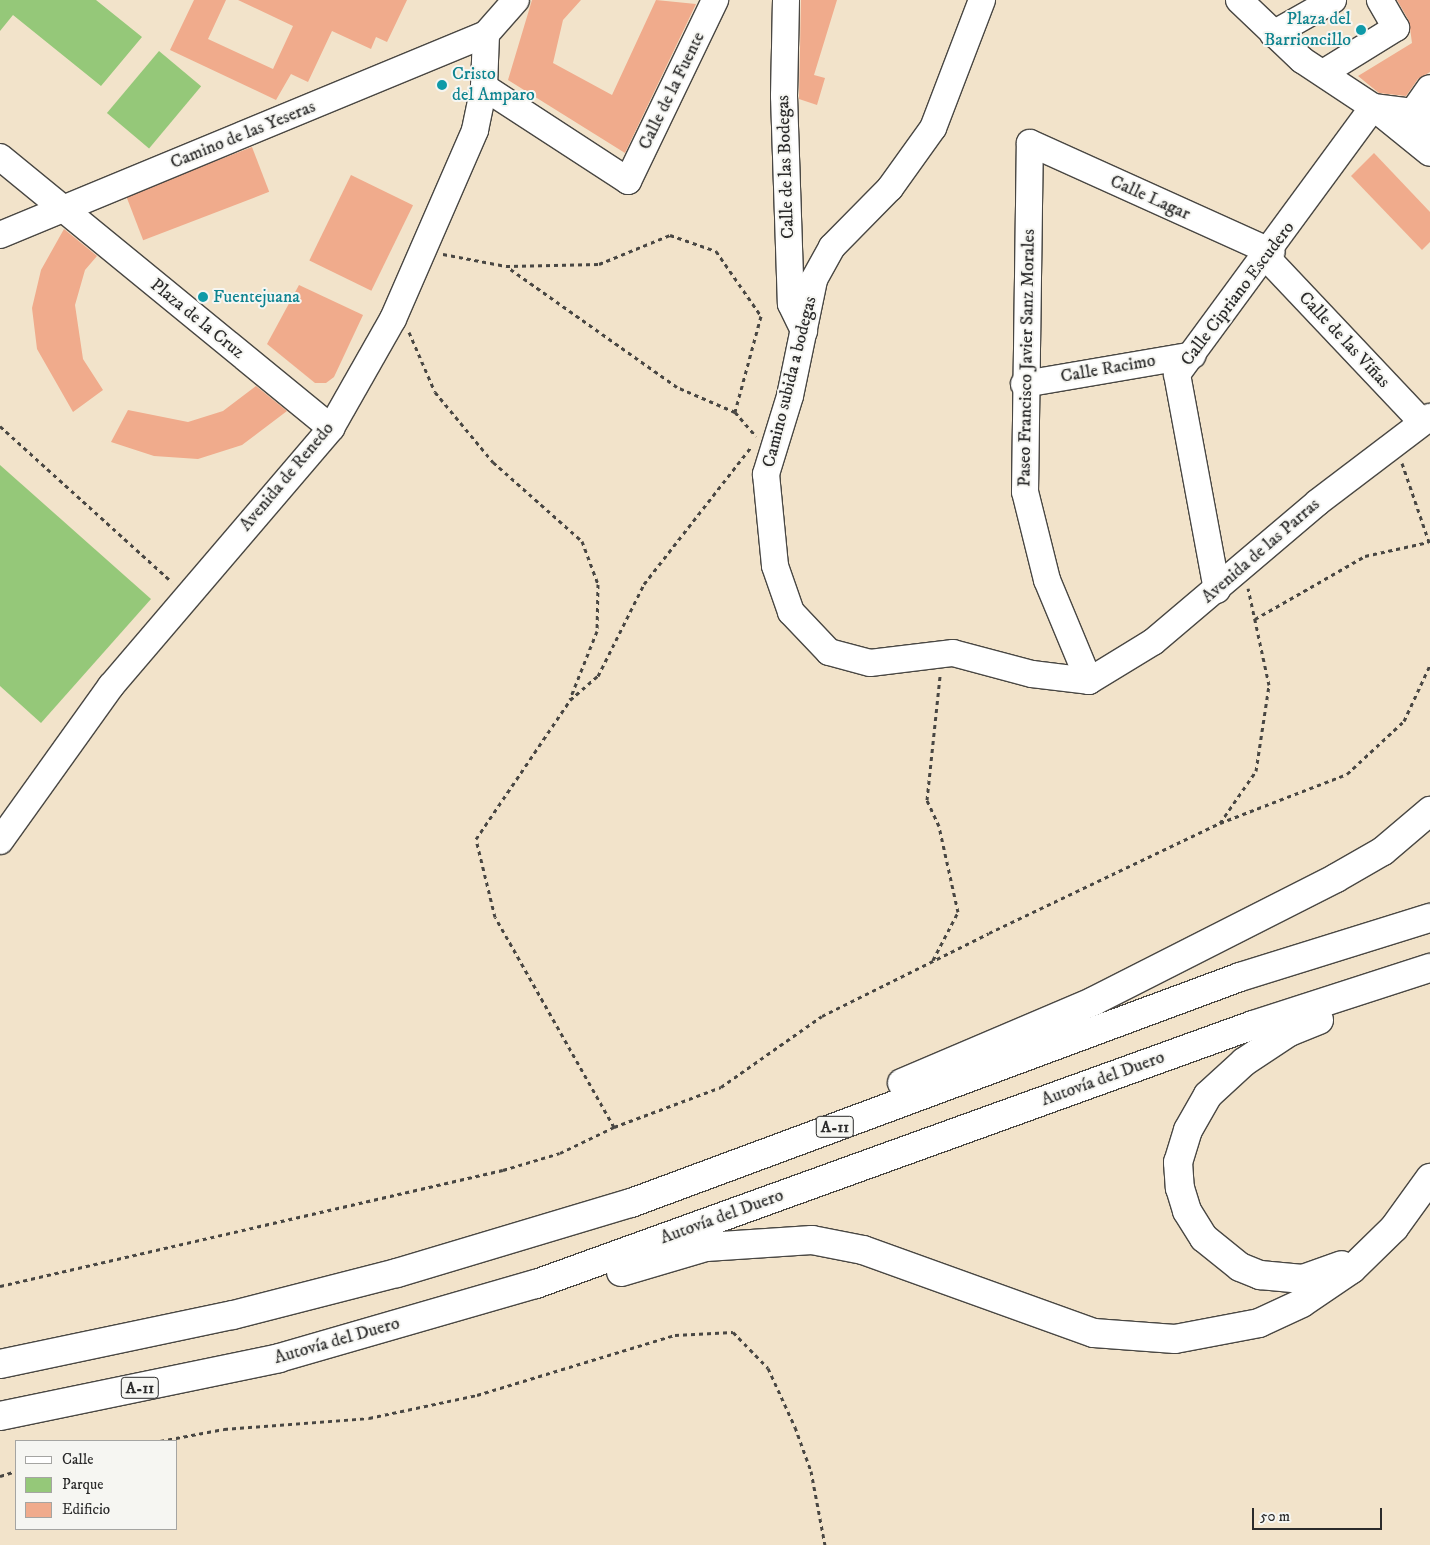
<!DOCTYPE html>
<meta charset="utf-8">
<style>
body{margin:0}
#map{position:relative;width:1430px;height:1545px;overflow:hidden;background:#f2e3ca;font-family:"IM FELL DW Pica",serif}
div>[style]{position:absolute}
.green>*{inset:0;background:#95c879;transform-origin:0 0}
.building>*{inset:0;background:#f0ab8c;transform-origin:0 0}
.path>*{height:3px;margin-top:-1.5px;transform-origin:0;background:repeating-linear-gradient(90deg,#494743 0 4px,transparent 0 8px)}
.roads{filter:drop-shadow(1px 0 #494743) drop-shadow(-1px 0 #494743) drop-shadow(0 1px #494743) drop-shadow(0 -1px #494743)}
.minor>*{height:26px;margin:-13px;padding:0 13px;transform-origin:13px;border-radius:13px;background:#fff}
.highway>*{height:28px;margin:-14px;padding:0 14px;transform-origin:14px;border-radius:14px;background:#fff}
.dots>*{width:14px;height:14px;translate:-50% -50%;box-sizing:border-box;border:2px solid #f6f6f2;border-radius:50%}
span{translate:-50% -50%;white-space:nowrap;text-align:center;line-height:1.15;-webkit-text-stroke:4px #f6f6f2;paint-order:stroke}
.shield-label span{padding:1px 4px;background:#f6f6f2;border:1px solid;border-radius:4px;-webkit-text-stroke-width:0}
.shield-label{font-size:16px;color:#2b2b2b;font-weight:700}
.culture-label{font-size:18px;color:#0d838f}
.right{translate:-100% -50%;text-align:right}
.left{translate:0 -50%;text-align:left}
.street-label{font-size:18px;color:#2b2b2b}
.legend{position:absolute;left:15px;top:1440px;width:162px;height:90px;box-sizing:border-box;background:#f6f6f2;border:1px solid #a5a5a2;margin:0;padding:6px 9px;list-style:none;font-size:15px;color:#2b2b2b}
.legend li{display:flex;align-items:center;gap:10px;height:25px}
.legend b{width:25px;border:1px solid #a5a5a2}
.scale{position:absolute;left:1252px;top:1508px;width:130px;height:22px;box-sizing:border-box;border:2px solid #2b2b2b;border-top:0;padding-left:6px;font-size:15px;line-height:18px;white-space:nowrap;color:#2b2b2b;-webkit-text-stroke:4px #f6f6f2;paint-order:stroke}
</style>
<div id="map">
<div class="green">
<div style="clip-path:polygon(0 0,96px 0,142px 37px,101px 86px,13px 15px,0 31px)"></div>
<div style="left:159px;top:51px;width:55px;height:81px;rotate:40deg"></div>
<div style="clip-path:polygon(0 465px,151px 599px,41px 723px,0 686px)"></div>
</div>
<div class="building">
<div style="clip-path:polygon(194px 0,226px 0,208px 39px,273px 69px,293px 26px,238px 0,407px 0,387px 42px,376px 37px,371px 49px,332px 31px,308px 82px,291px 74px,276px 100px,170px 50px)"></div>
<div style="clip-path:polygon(532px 0,581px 0,563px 20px,553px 63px,612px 95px,656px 0,696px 4px,625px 153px,508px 80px)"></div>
<div style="clip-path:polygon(801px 0,837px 0,814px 75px,825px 78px,817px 105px,799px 99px)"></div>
<div style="clip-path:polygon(1397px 0,1430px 0,1430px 72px,1418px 79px,1406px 96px,1379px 93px,1358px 76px,1412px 43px,1409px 21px)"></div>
<div style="left:252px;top:147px;width:48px;height:135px;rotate:69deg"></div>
<div style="clip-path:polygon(1374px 153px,1430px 212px,1430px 242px,1422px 250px,1351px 176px)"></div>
<div style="left:351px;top:175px;width:69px;height:95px;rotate:26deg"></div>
<div style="clip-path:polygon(64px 229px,97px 256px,85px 270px,75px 305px,83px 359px,103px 390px,73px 412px,37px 349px,32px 308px,41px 270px)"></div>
<div style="clip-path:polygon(299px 285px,363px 315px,334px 377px,326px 383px,315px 383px,267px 344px)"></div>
<div style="clip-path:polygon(256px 386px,287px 411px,242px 445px,198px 459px,154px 456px,111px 442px,128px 410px,188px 422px,223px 411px)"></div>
</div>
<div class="path">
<div style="left:443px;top:254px;width:64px;rotate:10.8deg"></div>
<div style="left:409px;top:332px;width:65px;rotate:66.6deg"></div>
<div style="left:435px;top:392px;width:91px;rotate:50.4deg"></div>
<div style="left:493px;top:462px;width:119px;rotate:41.6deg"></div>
<div style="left:582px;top:541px;width:46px;rotate:69.6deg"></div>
<div style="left:598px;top:584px;width:47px;rotate:91.2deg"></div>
<div style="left:597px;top:631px;width:73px;rotate:111.7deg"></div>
<div style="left:735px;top:412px;width:63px;rotate:-156.7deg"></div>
<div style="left:677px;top:387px;width:209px;rotate:-144.7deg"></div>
<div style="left:506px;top:266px;width:93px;rotate:-1.2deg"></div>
<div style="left:599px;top:264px;width:77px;rotate:-22.2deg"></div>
<div style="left:670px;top:235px;width:49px;rotate:19.2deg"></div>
<div style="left:716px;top:251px;width:79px;rotate:55.3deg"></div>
<div style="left:761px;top:316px;width:99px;rotate:105.2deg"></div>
<div style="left:735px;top:412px;width:32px;rotate:49deg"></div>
<div style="left:0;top:426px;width:232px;rotate:42.2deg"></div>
<div style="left:1402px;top:463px;width:87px;rotate:71.1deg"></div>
<div style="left:1255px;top:619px;width:127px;rotate:-29.8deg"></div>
<div style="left:1365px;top:556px;width:65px;rotate:-12.5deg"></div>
<div style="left:1220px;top:823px;width:63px;rotate:-55.3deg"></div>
<div style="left:1256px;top:771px;width:87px;rotate:-81.4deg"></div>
<div style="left:1269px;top:685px;width:99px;rotate:-102.2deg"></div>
<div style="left:933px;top:960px;width:54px;rotate:-62.5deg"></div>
<div style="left:958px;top:912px;width:88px;rotate:-102.5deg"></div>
<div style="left:939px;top:826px;width:29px;rotate:-115deg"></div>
<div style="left:927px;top:800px;width:125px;rotate:-84deg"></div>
<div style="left:614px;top:1127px;width:241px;rotate:-119.5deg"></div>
<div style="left:495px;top:917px;width:80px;rotate:-103.7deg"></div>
<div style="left:476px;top:839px;width:168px;rotate:-55.9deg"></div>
<div style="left:570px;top:700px;width:37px;rotate:-41deg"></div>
<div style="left:598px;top:676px;width:103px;rotate:-63.4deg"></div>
<div style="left:644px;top:584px;width:174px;rotate:-52deg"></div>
<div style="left:0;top:1286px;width:516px;rotate:-12.99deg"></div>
<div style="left:503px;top:1170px;width:59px;rotate:-16.6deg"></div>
<div style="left:560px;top:1153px;width:60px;rotate:-25.7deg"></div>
<div style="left:614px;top:1127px;width:114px;rotate:-20.5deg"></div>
<div style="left:721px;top:1087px;width:123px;rotate:-35.1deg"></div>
<div style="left:822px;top:1016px;width:186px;rotate:-26.4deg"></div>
<div style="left:989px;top:933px;width:256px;rotate:-25.5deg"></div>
<div style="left:1220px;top:823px;width:136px;rotate:-21.1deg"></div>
<div style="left:1347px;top:774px;width:78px;rotate:-42.9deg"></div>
<div style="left:1404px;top:721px;width:62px;rotate:-65.1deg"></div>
<div style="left:160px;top:1441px;width:65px;rotate:-10.6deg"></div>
<div style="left:224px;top:1429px;width:145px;rotate:-4.3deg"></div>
<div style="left:369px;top:1418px;width:110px;rotate:-12deg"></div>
<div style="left:477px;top:1395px;width:207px;rotate:-16.9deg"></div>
<div style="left:675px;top:1335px;width:58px;rotate:-3deg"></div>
<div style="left:733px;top:1332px;width:50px;rotate:45.8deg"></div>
<div style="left:768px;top:1368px;width:65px;rotate:65.4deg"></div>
<div style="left:795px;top:1427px;width:47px;rotate:70deg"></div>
<div style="left:811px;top:1471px;width:75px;rotate:79.3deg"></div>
<div style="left:0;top:1476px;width:17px;rotate:-17deg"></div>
</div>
<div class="roads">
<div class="minor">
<div style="left:786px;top:0;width:96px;rotate:91.2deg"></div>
<div style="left:784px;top:96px;width:208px;rotate:88.1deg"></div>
<div style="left:791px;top:304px;width:30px;rotate:64deg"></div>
<div style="left:982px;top:0;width:137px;rotate:110.9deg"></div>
<div style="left:933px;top:128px;width:74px;rotate:125.6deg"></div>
<div style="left:890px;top:188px;width:83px;rotate:134.5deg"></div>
<div style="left:832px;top:247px;width:38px;rotate:119deg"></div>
<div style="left:814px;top:280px;width:118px;rotate:101.7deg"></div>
<div style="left:790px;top:396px;width:82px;rotate:107.1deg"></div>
<div style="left:766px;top:474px;width:92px;rotate:84.4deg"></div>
<div style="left:775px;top:566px;width:49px;rotate:70.8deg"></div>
<div style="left:791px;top:612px;width:55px;rotate:46.5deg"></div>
<div style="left:829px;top:652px;width:42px;rotate:15deg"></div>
<div style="left:870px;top:663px;width:84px;rotate:-6.9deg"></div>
<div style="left:953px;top:653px;width:82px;rotate:14.9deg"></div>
<div style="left:1032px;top:674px;width:57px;rotate:7deg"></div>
<div style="left:1239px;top:0;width:87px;rotate:43.6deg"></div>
<div style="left:1302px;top:60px;width:85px;rotate:33.5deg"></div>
<div style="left:1373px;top:107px;width:73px;rotate:38.9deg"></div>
<div style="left:1273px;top:34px;width:69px;rotate:-29.5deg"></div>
<div style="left:1323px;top:73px;width:86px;rotate:-31.7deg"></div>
<div style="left:1396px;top:28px;width:32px;rotate:-120deg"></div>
<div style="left:484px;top:87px;width:172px;rotate:33.1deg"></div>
<div style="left:628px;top:181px;width:201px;rotate:-64.3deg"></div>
<div style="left:1373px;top:107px;width:40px;rotate:7.1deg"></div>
<div style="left:1413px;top:112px;width:22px;rotate:39deg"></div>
<div style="left:1413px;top:112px;width:29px;rotate:-55deg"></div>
<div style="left:0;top:157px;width:428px;rotate:39.3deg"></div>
<div style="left:0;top:235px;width:526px;rotate:-22.47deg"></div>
<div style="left:486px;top:34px;width:45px;rotate:-48.6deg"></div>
<div style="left:1266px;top:257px;width:227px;rotate:46.6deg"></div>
<div style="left:1024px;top:384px;width:171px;rotate:-9.7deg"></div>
<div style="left:1217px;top:590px;width:220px;rotate:-100.5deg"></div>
<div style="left:1177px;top:374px;width:331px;rotate:-53.7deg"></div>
<div style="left:1089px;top:681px;width:109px;rotate:-112.6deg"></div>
<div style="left:1047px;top:580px;width:91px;rotate:-104deg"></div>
<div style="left:1025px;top:492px;width:349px;rotate:-89.2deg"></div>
<div style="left:1030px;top:143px;width:265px;rotate:24.3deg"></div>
<div style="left:1089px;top:681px;width:75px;rotate:-31.4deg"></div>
<div style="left:1153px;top:642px;width:216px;rotate:-40.3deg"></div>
<div style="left:1318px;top:502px;width:141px;rotate:-37.2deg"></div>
<div style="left:0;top:841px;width:191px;rotate:-54.4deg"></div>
<div style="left:111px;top:686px;width:339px;rotate:-49.5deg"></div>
<div style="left:331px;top:428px;width:125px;rotate:-60.4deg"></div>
<div style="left:393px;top:319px;width:206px;rotate:-66.5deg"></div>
<div style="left:475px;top:130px;width:44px;rotate:-78.2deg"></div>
<div style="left:484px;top:87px;width:53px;rotate:-87.8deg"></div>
</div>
<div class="highway">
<div style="left:1319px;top:1020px;width:32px;rotate:158deg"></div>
<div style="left:1289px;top:1032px;width:54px;rotate:146.3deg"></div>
<div style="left:1244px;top:1062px;width:49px;rotate:137.5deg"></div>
<div style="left:1208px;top:1095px;width:40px;rotate:119.7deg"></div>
<div style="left:1188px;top:1130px;width:34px;rotate:107deg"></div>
<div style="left:1178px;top:1162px;width:26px;rotate:86deg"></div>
<div style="left:1180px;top:1188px;width:24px;rotate:73deg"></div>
<div style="left:1187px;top:1211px;width:32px;rotate:58deg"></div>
<div style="left:1204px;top:1238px;width:46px;rotate:38.9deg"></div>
<div style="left:1240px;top:1267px;width:22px;rotate:22deg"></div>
<div style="left:1260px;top:1275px;width:43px;rotate:5.3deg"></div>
<div style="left:1303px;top:1279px;width:41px;rotate:-19.7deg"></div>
<div style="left:902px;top:1083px;width:209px;rotate:-23.1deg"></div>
<div style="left:1094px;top:1001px;width:271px;rotate:-26.9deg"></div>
<div style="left:1336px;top:878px;width:54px;rotate:-29.9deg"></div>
<div style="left:1383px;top:851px;width:62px;rotate:-40.4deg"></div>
<div style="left:621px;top:1272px;width:89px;rotate:-16.4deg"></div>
<div style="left:706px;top:1247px;width:106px;rotate:-3.8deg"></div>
<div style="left:812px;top:1240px;width:52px;rotate:11.1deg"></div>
<div style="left:863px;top:1250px;width:245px;rotate:19.8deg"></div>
<div style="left:1094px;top:1333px;width:81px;rotate:4.2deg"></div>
<div style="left:1175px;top:1339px;width:86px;rotate:-10.8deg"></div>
<div style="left:1259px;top:1323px;width:47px;rotate:-24.9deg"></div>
<div style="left:1302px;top:1303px;width:60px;rotate:-34.2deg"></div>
<div style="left:1352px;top:1269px;width:59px;rotate:-44.3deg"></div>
<div style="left:1394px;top:1228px;width:62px;rotate:-54.2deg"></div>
<div style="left:0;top:1364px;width:238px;rotate:-11.9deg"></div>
<div style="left:233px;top:1315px;width:169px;rotate:-14.4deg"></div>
<div style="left:397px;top:1273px;width:244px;rotate:-16.7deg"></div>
<div style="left:631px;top:1203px;width:650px;rotate:-20.36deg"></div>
<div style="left:1240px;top:977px;width:199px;rotate:-17.3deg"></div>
<div style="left:0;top:1416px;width:285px;rotate:-11.7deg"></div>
<div style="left:279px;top:1358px;width:267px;rotate:-16.1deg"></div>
<div style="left:536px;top:1284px;width:762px;rotate:-19.86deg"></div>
<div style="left:1253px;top:1025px;width:186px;rotate:-17.9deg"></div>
</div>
</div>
<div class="dots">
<div style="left:1361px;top:30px;background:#0f9aa8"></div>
<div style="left:442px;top:85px;background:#0f9aa8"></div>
<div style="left:203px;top:297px;background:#0f9aa8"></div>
</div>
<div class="shield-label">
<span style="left:835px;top:1127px">A-11</span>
<span style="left:140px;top:1388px">A-11</span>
</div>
<div class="culture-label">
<span class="right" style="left:1351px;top:30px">Plaza del<br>Barrioncillo</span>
<span class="left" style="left:452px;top:85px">Cristo<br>del Amparo</span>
<span class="left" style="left:213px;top:297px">Fuentejuana</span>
</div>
<div class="street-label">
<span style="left:672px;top:91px;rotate:-64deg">Calle de la Fuente</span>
<span style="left:243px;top:135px;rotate:-22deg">Camino de las Yeseras</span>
<span style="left:786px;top:167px;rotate:-92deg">Calle de las Bodegas</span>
<span style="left:1150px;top:198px;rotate:24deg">Calle Lagar</span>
<span style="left:1238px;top:294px;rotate:-53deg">Calle Cipriano Escudero</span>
<span style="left:197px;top:319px;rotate:39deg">Plaza de la Cruz</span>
<span style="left:1344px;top:340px;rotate:47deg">Calle de las Viñas</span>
<span style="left:1027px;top:358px;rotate:-89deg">Paseo Francisco Javier Sanz Morales</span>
<span style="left:1108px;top:369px;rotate:-10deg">Calle Racimo</span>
<span style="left:790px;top:382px;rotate:-76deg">Camino subida a bodegas</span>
<span style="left:287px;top:477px;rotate:-50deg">Avenida de Renedo</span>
<span style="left:1261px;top:551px;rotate:-41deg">Avenida de las Parras</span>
<span style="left:1103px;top:1079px;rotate:-20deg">Autovía del Duero</span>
<span style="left:722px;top:1217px;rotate:-20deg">Autovía del Duero</span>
<span style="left:337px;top:1341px;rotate:-16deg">Autovía del Duero</span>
</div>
<ul class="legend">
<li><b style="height:6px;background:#fff"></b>Calle</li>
<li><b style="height:14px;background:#95c879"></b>Parque</li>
<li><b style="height:14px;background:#f0ab8c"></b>Edificio</li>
</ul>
<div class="scale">50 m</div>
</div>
